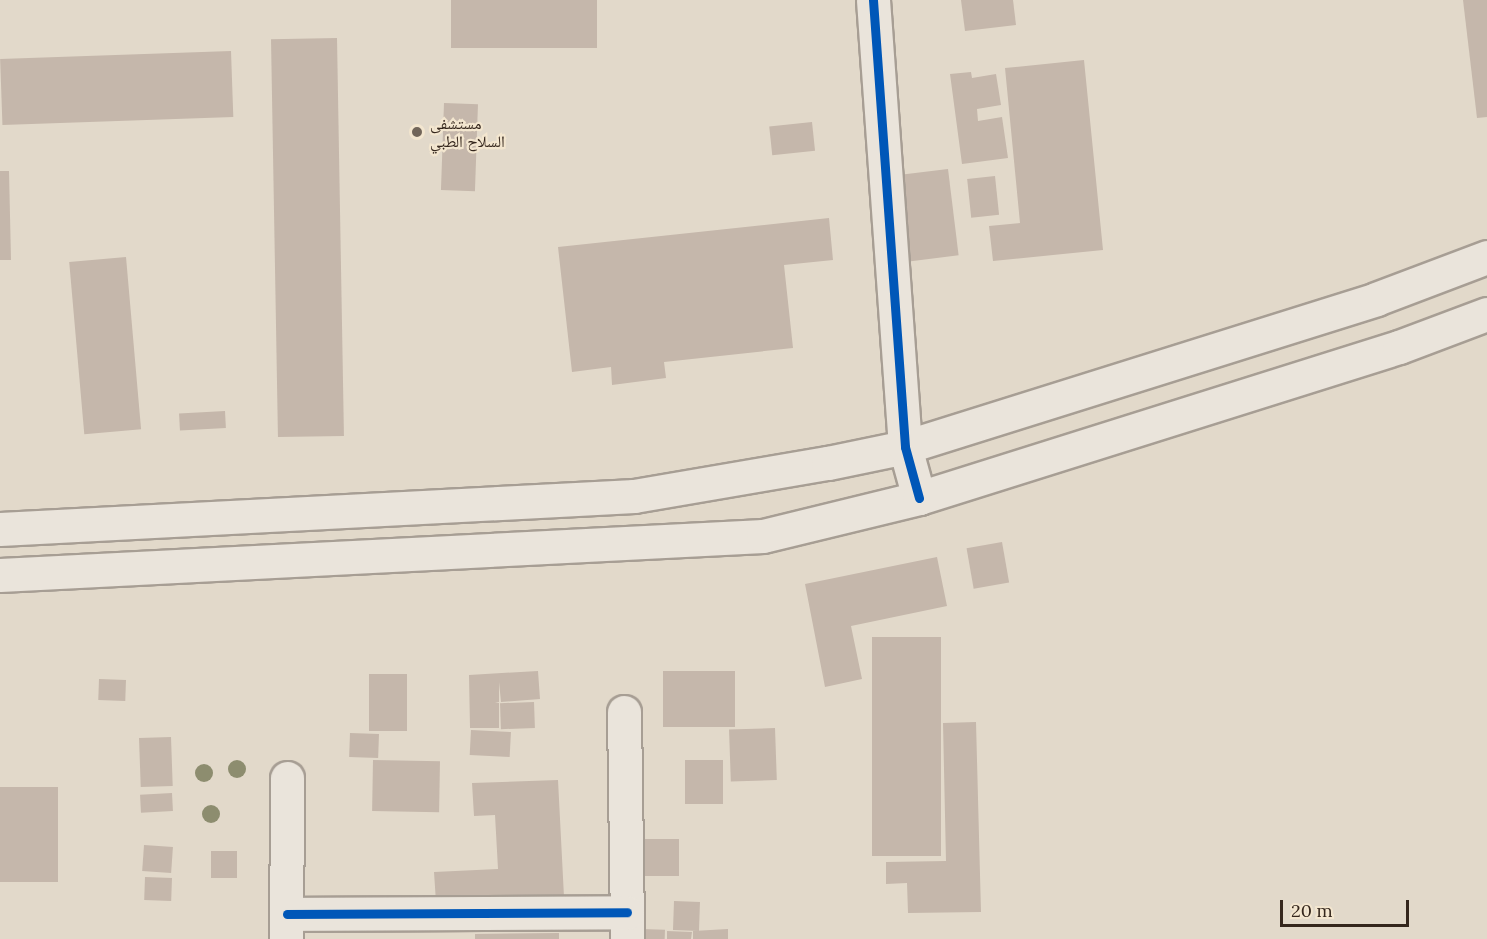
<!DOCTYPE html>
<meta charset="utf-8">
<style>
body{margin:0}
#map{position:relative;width:1487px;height:939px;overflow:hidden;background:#e2d9ca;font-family:Lora,"Noto Naskh Arabic",serif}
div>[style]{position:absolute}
.building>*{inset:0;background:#c5b7ab;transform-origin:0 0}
.roads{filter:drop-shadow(2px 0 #a79e94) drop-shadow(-2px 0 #a79e94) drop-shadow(0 2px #a79e94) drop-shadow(0 -2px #a79e94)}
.minor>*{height:33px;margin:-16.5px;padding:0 16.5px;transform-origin:16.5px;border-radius:16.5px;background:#eae4db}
.secondary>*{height:33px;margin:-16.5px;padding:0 16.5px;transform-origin:16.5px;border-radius:16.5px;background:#eae4db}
.cycleway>*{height:9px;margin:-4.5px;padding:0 4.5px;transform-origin:4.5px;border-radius:4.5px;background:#0057b8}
.trees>*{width:18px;height:18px;margin:-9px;border-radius:50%;background:#8d8d6f}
.dots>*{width:16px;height:16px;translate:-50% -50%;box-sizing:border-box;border:3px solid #f3e6cf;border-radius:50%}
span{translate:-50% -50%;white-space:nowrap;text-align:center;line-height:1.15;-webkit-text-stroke:4.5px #f3e6cf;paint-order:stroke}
.poi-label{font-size:16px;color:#34261c}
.left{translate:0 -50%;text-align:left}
.scale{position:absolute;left:1280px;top:900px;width:129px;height:27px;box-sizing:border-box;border:3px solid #34261c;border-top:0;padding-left:8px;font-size:18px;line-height:21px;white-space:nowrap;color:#34261c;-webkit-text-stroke:4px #f3e6cf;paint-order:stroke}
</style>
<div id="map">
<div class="building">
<div style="left:451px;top:0;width:146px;height:48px"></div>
<div style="clip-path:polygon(961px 0,1013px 0,1016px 25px,965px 31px)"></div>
<div style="clip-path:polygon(1463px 0,1487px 0,1487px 117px,1477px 118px)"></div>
<div style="left:337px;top:38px;width:398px;height:66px;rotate:89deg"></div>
<div style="left:231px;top:51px;width:66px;height:231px;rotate:88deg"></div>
<div style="clip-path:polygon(1084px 60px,1103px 250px,993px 261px,989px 226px,1020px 223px,1005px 68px)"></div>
<div style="clip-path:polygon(971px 72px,972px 78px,996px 74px,1001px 105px,977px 109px,978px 121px,1002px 117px,1008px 158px,962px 164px,950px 74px)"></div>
<div style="left:444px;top:103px;width:34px;height:87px;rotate:2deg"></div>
<div style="left:812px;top:122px;width:29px;height:43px;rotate:84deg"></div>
<div style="left:948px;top:169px;width:87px;height:58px;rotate:83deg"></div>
<div style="clip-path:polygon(0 171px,9px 171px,11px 260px,0 260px)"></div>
<div style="left:995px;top:176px;width:39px;height:28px;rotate:84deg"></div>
<div style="clip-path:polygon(829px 218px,833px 260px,784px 265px,793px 348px,664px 362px,666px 378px,612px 385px,611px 367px,572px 372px,558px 247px)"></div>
<div style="left:126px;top:257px;width:173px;height:57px;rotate:85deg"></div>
<div style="left:225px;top:411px;width:17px;height:46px;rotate:87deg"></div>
<div style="left:1002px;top:542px;width:41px;height:36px;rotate:80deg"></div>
<div style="clip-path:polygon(937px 557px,947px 606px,851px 626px,862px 679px,825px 687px,805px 584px)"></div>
<div style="left:872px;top:637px;width:69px;height:219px"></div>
<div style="clip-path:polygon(538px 671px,540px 699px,501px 702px,499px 682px,499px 702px,495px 702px,499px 703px,499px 728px,470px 728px,469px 675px)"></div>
<div style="left:663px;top:671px;width:72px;height:56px"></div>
<div style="left:369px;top:674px;width:38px;height:57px"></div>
<div style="left:99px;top:679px;width:27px;height:21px;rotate:2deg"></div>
<div style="left:534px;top:702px;width:26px;height:34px;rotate:88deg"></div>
<div style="clip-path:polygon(976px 722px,981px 912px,908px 913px,907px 883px,886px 884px,886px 862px,946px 861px,943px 723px)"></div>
<div style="left:775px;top:728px;width:52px;height:46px;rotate:88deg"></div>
<div style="left:471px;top:730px;width:40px;height:25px;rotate:3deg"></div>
<div style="left:350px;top:733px;width:29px;height:24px;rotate:2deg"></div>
<div style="left:171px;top:737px;width:49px;height:32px;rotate:88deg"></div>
<div style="left:373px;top:760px;width:67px;height:51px;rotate:1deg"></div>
<div style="left:723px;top:760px;width:44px;height:38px;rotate:90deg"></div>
<div style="clip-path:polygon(558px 780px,564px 897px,436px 902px,434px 872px,498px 869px,495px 815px,474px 816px,472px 783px)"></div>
<div style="left:0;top:787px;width:58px;height:95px"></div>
<div style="left:172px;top:793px;width:18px;height:32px;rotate:87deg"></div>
<div style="left:640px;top:839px;width:39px;height:37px"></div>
<div style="left:144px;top:845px;width:29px;height:26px;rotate:4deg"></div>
<div style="left:211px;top:851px;width:26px;height:27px"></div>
<div style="left:145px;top:877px;width:27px;height:23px;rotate:2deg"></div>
<div style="left:674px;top:901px;width:26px;height:29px;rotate:2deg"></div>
<div style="left:641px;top:929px;width:24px;height:10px;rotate:2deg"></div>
<div style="clip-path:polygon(728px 929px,728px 939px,693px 939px,693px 931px)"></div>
<div style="clip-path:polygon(667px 931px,692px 932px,691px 939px,667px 939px)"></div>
<div style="clip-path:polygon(559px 933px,559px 939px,475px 939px,475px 934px)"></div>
</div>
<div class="roads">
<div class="minor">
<div style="left:873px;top:0;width:448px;rotate:85.9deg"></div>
<div style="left:905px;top:447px;width:53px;rotate:74.6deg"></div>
<div style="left:624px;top:712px;width:227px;rotate:89.2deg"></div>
<div style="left:287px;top:914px;width:340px;rotate:-0.3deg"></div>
<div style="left:286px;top:939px;width:161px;rotate:-89.6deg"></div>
</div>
<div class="secondary">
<div style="left:0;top:529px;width:635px;rotate:-2.98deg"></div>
<div style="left:634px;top:496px;width:197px;rotate:-9.7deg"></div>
<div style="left:828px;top:463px;width:79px;rotate:-11.7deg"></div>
<div style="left:905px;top:447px;width:494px;rotate:-17.4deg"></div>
<div style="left:1376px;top:299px;width:119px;rotate:-20.7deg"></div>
<div style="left:0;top:575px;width:764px;rotate:-2.93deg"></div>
<div style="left:763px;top:536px;width:161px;rotate:-13.7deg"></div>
<div style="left:919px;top:498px;width:503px;rotate:-17.46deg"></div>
<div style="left:1399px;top:347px;width:94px;rotate:-20.6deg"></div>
</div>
</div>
<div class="cycleway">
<div style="left:873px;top:0;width:448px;rotate:85.9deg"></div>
<div style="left:905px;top:447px;width:53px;rotate:74.6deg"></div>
<div style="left:287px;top:914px;width:340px;rotate:-0.3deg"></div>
</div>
<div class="trees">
<div style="left:237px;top:769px"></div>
<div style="left:204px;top:773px"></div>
<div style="left:211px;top:814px"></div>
</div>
<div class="dots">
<div style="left:417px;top:132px;background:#716559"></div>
</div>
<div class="poi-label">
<span class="left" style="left:430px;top:132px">مستشفى<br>السلاح الطبي</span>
</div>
<div class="scale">20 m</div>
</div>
